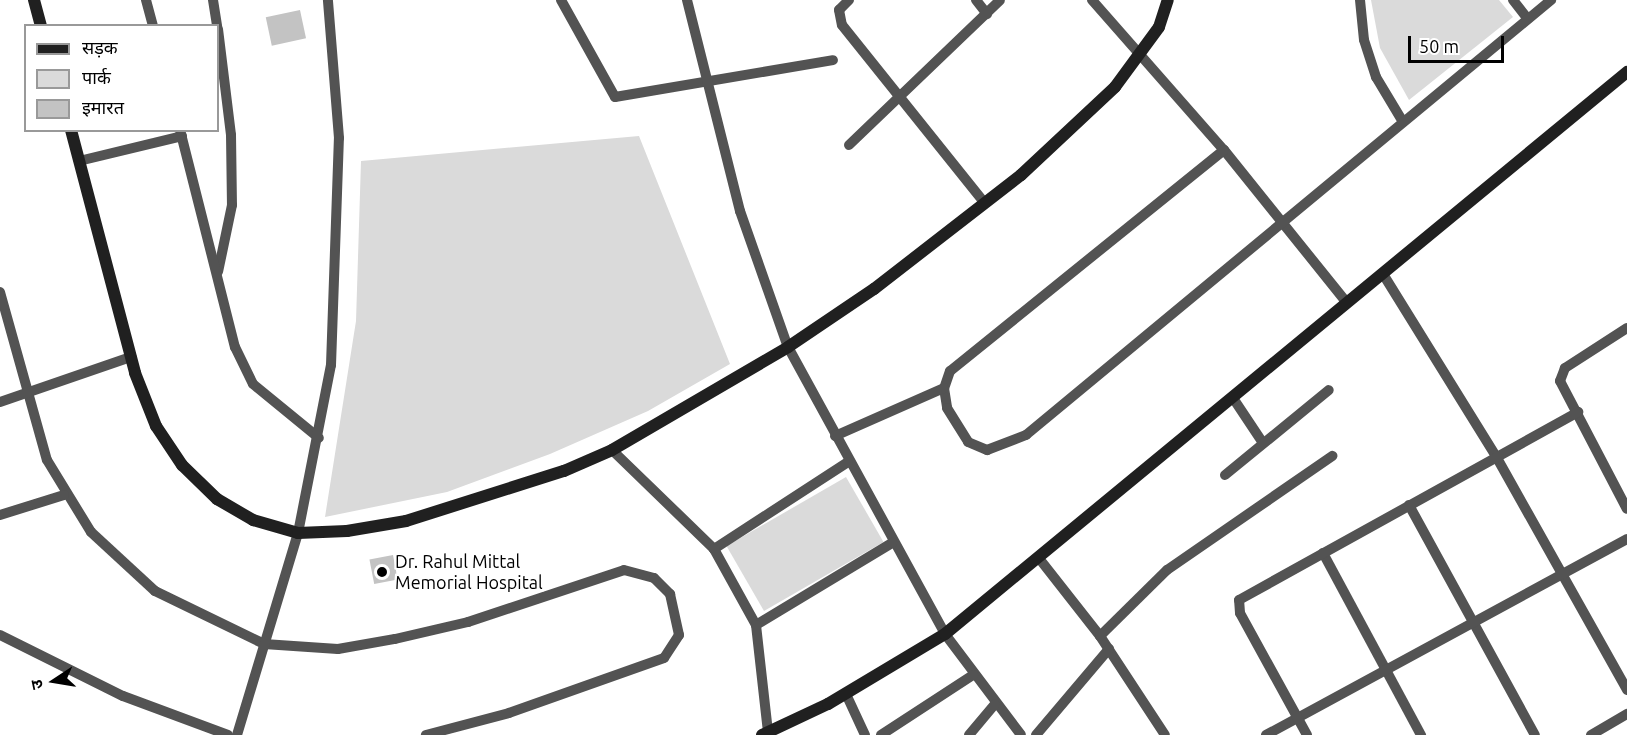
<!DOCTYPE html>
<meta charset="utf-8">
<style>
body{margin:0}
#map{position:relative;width:1627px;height:735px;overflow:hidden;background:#fff;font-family:Ubuntu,"Noto Sans Devanagari",sans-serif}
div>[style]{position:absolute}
.green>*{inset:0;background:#dadada;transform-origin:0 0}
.building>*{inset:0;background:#c3c3c3;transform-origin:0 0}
.street>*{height:10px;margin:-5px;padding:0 5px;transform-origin:5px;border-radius:5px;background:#535353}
.secondary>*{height:12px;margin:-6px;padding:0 6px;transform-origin:6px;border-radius:6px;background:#202020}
.dots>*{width:16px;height:16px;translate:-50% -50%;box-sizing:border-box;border:3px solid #fff;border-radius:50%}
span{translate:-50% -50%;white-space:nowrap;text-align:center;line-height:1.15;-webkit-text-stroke:4.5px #fff;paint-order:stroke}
.poi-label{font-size:18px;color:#000}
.left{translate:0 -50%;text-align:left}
.legend{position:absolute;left:24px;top:24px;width:195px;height:108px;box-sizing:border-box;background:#fff;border:2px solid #999;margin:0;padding:8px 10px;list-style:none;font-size:18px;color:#000}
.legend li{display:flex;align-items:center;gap:12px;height:30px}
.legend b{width:30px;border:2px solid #999}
.north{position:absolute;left:24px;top:651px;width:60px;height:60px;-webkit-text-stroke:4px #fff;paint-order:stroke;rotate:258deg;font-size:16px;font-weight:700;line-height:24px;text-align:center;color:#000}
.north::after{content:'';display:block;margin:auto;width:21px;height:27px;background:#000;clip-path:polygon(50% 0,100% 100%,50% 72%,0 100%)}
.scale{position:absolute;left:1408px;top:36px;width:96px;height:27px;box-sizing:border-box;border:3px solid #000;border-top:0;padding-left:8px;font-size:18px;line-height:21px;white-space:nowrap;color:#000;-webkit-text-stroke:4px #fff;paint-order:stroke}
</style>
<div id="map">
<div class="green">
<div style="clip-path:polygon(1371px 0,1499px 0,1513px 17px,1409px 100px,1380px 48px)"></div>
<div style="clip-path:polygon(639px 136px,730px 364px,648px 411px,550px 454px,447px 492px,325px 517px,356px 321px,361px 161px)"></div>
<div style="left:846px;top:477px;width:75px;height:138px;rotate:60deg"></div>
</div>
<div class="building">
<div style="left:300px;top:10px;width:29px;height:35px;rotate:78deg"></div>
<div style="left:393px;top:555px;width:25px;height:24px;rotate:79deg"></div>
</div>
<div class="street">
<div style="left:146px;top:0;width:27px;rotate:75deg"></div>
<div style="left:213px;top:0;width:26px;rotate:81deg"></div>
<div style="left:561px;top:0;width:111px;rotate:60.9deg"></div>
<div style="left:615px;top:97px;width:221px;rotate:-9.6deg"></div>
<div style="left:687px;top:0;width:218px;rotate:75.9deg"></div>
<div style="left:740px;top:211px;width:144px;rotate:70.6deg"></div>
<div style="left:788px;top:347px;width:327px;rotate:61.3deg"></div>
<div style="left:945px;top:634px;width:126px;rotate:53deg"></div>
<div style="left:849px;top:0;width:14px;rotate:135deg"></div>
<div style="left:839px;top:10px;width:15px;rotate:79deg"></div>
<div style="left:842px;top:25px;width:227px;rotate:51.3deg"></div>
<div style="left:976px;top:0;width:18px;rotate:52deg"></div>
<div style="left:1092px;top:0;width:200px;rotate:48.7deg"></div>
<div style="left:1224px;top:150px;width:196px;rotate:51.2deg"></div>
<div style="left:1360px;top:0;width:40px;rotate:84.3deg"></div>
<div style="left:1364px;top:40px;width:39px;rotate:72deg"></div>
<div style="left:1376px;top:77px;width:52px;rotate:59deg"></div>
<div style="left:1513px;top:0;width:24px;rotate:52deg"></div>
<div style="left:218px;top:29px;width:107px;rotate:83deg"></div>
<div style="left:231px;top:135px;width:70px;rotate:89.2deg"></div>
<div style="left:232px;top:205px;width:68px;rotate:101.8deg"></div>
<div style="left:180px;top:130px;width:224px;rotate:75.8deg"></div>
<div style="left:235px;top:347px;width:41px;rotate:64.1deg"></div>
<div style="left:253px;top:384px;width:85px;rotate:39.3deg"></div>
<div style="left:849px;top:145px;width:209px;rotate:-43.8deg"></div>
<div style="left:1224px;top:150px;width:352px;rotate:141.1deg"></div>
<div style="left:950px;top:371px;width:18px;rotate:109deg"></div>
<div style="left:944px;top:388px;width:20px;rotate:81deg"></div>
<div style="left:947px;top:408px;width:40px;rotate:58deg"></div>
<div style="left:968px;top:442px;width:21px;rotate:23deg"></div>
<div style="left:987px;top:450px;width:42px;rotate:-21deg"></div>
<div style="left:1026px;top:435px;width:682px;rotate:-39.64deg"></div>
<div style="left:79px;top:161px;width:106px;rotate:-13.6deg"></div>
<div style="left:1383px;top:274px;width:216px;rotate:58.2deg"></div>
<div style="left:1497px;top:458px;width:266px;rotate:60.7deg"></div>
<div style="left:0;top:292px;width:174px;rotate:74.4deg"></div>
<div style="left:47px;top:460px;width:84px;rotate:58.6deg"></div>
<div style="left:91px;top:532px;width:87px;rotate:42.7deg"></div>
<div style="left:155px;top:591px;width:121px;rotate:25.9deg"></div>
<div style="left:264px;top:644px;width:74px;rotate:3.9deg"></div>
<div style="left:338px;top:649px;width:58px;rotate:-10deg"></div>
<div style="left:395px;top:639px;width:75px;rotate:-13.1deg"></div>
<div style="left:468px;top:622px;width:164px;rotate:-18.4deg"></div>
<div style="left:624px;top:570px;width:31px;rotate:15deg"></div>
<div style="left:654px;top:578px;width:23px;rotate:45deg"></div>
<div style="left:670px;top:594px;width:42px;rotate:77.6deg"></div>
<div style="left:679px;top:635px;width:27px;rotate:123deg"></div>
<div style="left:664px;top:658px;width:164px;rotate:160.5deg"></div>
<div style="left:509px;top:713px;width:86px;rotate:165.2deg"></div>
<div style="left:1627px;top:328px;width:74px;rotate:147.2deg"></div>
<div style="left:1565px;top:368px;width:14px;rotate:111deg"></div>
<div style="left:1560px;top:381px;width:144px;rotate:62.4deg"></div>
<div style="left:1233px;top:398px;width:54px;rotate:56.3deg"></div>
<div style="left:0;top:402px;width:139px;rotate:-19deg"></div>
<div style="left:835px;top:436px;width:119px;rotate:-23.8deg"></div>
<div style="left:612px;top:450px;width:142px;rotate:44.1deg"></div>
<div style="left:848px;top:462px;width:160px;rotate:147deg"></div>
<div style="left:714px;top:549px;width:87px;rotate:61.1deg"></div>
<div style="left:756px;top:625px;width:159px;rotate:-31.1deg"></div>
<div style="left:1225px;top:475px;width:134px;rotate:-39.3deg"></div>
<div style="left:1409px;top:505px;width:262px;rotate:61.3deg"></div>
<div style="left:0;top:515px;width:67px;rotate:-17.4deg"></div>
<div style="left:1323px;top:553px;width:207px;rotate:61.7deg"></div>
<div style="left:1038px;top:557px;width:100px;rotate:51.9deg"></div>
<div style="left:1100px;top:636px;width:118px;rotate:56.7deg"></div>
<div style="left:756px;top:625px;width:108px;rotate:83.6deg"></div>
<div style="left:0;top:635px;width:137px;rotate:26.4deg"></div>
<div style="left:123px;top:696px;width:112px;rotate:20.4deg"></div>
<div style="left:1100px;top:636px;width:94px;rotate:-44.6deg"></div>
<div style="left:1167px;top:570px;width:201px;rotate:-34.6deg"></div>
<div style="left:846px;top:694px;width:45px;rotate:65.1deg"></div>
<div style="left:237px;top:735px;width:211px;rotate:-73.2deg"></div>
<div style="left:298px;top:533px;width:171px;rotate:-78.9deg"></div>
<div style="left:331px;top:365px;width:227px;rotate:-88deg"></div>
<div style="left:339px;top:138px;width:138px;rotate:-94.6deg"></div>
<div style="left:881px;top:735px;width:110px;rotate:-33.1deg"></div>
<div style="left:969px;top:735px;width:40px;rotate:-50deg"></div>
<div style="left:1036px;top:735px;width:113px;rotate:-49.7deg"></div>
<div style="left:1266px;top:735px;width:411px;rotate:-28.5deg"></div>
<div style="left:1307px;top:735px;width:139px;rotate:-118.8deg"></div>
<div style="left:1240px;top:613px;width:13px;rotate:-94deg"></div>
<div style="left:1239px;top:600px;width:388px;rotate:-29deg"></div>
<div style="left:1591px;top:735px;width:42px;rotate:-30.3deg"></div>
</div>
<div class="secondary">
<div style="left:34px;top:0;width:27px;rotate:75deg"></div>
<div style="left:71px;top:130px;width:251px;rotate:75.2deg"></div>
<div style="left:135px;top:373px;width:57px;rotate:68.4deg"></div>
<div style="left:156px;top:426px;width:47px;rotate:56.3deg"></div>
<div style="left:182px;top:465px;width:49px;rotate:44.2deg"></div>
<div style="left:217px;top:499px;width:42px;rotate:30.3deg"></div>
<div style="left:253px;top:520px;width:47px;rotate:16.1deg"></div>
<div style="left:298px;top:533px;width:49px;rotate:-2.3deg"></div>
<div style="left:347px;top:531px;width:60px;rotate:-9.6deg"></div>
<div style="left:406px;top:521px;width:166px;rotate:-17.6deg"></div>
<div style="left:564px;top:471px;width:52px;rotate:-23.6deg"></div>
<div style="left:612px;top:450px;width:204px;rotate:-30.3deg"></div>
<div style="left:788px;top:347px;width:104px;rotate:-34deg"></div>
<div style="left:874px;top:289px;width:186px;rotate:-37.8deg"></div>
<div style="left:1021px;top:175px;width:129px;rotate:-43.1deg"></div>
<div style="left:1115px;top:87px;width:74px;rotate:-53.7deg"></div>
<div style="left:1159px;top:27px;width:28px;rotate:-72deg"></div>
<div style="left:762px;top:735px;width:73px;rotate:-25.2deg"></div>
<div style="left:828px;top:704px;width:136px;rotate:-30.9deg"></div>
<div style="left:945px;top:634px;width:884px;rotate:-39.49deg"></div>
</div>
<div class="dots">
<div style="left:382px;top:572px;background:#000"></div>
</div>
<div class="poi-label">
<span class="left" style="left:395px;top:572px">Dr. Rahul Mittal<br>Memorial Hospital</span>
</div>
<ul class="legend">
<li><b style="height:8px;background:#202020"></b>सड़क</li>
<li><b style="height:16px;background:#dadada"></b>पार्क</li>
<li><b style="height:16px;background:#c3c3c3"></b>इमारत</li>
</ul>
<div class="north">उ</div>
<div class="scale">50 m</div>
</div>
